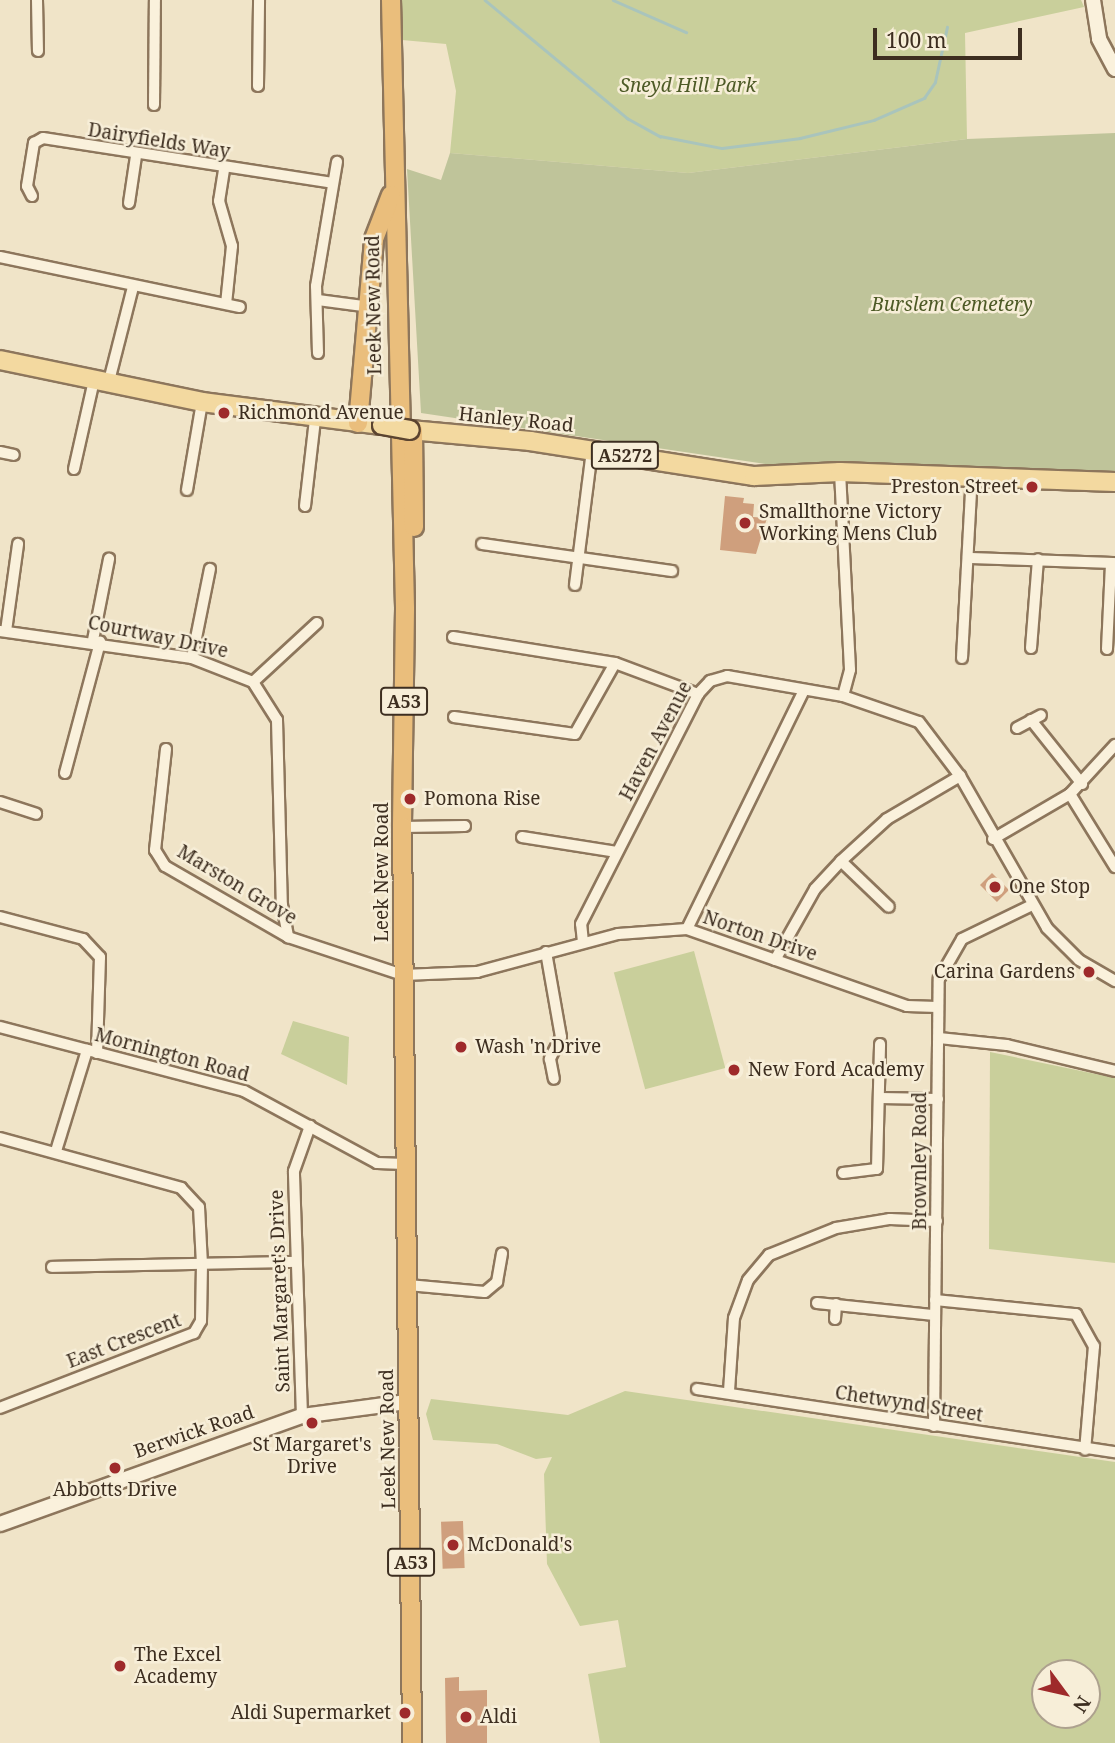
<!DOCTYPE html>
<style>
body{margin:0}
#map{position:relative;width:1115px;height:1743px;overflow:hidden;background:#f0e4c8;font-family:"Noto Serif",serif}
div>[style]{position:absolute}
.green>*{inset:0;background:#c9cf9b;transform-origin:0 0}
.cemetery>*{inset:0;background:#bfc49a}
.stream>*{height:2.5px;margin:-1.25px;padding:0 1.25px;transform-origin:1.25px;border-radius:1.25px;background:#a9c4bc}
.building>*{inset:0;background:#cf9f7d;transform-origin:0 0}
.roads{filter:drop-shadow(2px 0 #8d765c) drop-shadow(-2px 0 #8d765c) drop-shadow(0 2px #8d765c) drop-shadow(0 -2px #8d765c)}
.minor>*{height:10px;margin:-5px;padding:0 5px;transform-origin:5px;border-radius:5px;background:#faf1dc}
.tertiary>*{height:14px;margin:-7px;padding:0 7px;transform-origin:7px;border-radius:7px;background:#faf1dc}
.primary>*{height:18px;margin:-9px;padding:0 9px;transform-origin:9px;border-radius:9px;background:#f3d9a0}
.trunk>*{height:18px;margin:-9px;padding:0 9px;transform-origin:9px;border-radius:9px;background:#eabe7c}
.bridges{filter:drop-shadow(2px 0 #5b4430) drop-shadow(-2px 0 #5b4430) drop-shadow(0 2px #5b4430) drop-shadow(0 -2px #5b4430)}
.primary-bridge>*{height:18px;margin:-9px;padding:0 9px;transform-origin:9px;border-radius:9px;background:#f3d9a0}
.dots>*{width:19px;height:19px;translate:-50% -50%;box-sizing:border-box;border:4px solid #f7eed8;border-radius:50%}
span{translate:-50% -50%;white-space:nowrap;text-align:center;line-height:1.15;-webkit-text-stroke:5px #f7eed8;paint-order:stroke}
.shield-label span{padding:2px 5px;background:#f7eed8;border:2px solid;border-radius:5px;-webkit-text-stroke-width:0}
.shield-label{font-size:18px;color:#3d2e20;font-weight:700}
.park-label{font-size:19px;color:#4d5a26;font-style:italic}
.street-label{font-size:19px;color:#3d2e20}
.poi-label{font-size:19px;color:#3d2e20}
.left{translate:0 -50%;text-align:left}
.right{translate:-100% -50%;text-align:right}
.north{position:absolute;left:1031px;top:1659px;width:70px;height:70px;box-sizing:border-box;background:#f7eed8;border:2px solid #ada18e;border-radius:50%;rotate:123deg;font-size:19px;font-weight:700;line-height:28px;text-align:center;color:#3d2e20}
.north::after{content:'';display:block;margin:auto;width:24px;height:32px;background:#9e2a2b;clip-path:polygon(50% 0,100% 100%,50% 72%,0 100%)}
.scale{position:absolute;left:873px;top:28px;width:149px;height:32px;box-sizing:border-box;border:4px solid #3d2e20;border-top:0;padding-left:9px;font-size:21px;line-height:24px;white-space:nowrap;color:#3d2e20;-webkit-text-stroke:5px #f7eed8;paint-order:stroke}
</style>
<div id="map">
<div class="green">
<div style="clip-path:polygon(402px 0,1081px 0,1084px 7px,965px 33px,967px 139px,688px 173px,450px 153px,456px 91px,446px 44px,402px 40px)"></div>
<div style="left:694px;top:951px;width:121px;height:83px;rotate:75deg"></div>
<div style="clip-path:polygon(293px 1021px,349px 1037px,347px 1085px,281px 1054px)"></div>
<div style="clip-path:polygon(990px 1052px,1115px 1078px,1115px 1263px,989px 1249px)"></div>
<div style="clip-path:polygon(evenodd,625px 1391px,1115px 1462px,1115px 1743px,600px 1743px,588px 1674px,626px 1667px,618px 1620px,580px 1626px,547px 1564px,544px 1474px,552px 1457px,536px 1459px,497px 1444px,433px 1440px,426px 1414px,431px 1399px,568px 1415px,625px 1391px,1045px 1673px,1087px 1673px,1087px 1715px,1045px 1715px,1045px 1673px)"></div>
</div>
<div class="cemetery">
<div style="clip-path:polygon(1115px 133px,1115px 471px,779px 466px,421px 413px,407px 169px,441px 180px,450px 153px,688px 173px,967px 139px)"></div>
</div>
<div class="stream">
<div style="left:485px;top:0;width:185px;rotate:39.7deg"></div>
<div style="left:627px;top:118px;width:38px;rotate:29deg"></div>
<div style="left:660px;top:136px;width:63px;rotate:11deg"></div>
<div style="left:722px;top:148px;width:79px;rotate:-7.3deg"></div>
<div style="left:800px;top:138px;width:76px;rotate:-13.7deg"></div>
<div style="left:874px;top:120px;width:55px;rotate:-23.7deg"></div>
<div style="left:924px;top:98px;width:19px;rotate:-55deg"></div>
<div style="left:935px;top:82px;width:56px;rotate:-77.7deg"></div>
<div style="left:613px;top:0;width:80px;rotate:23.7deg"></div>
</div>
<div class="building">
<div style="clip-path:polygon(725px 496px,744px 498px,743px 503px,754px 504px,753px 517px,767px 518px,756px 554px,720px 550px)"></div>
<div style="left:992px;top:873px;width:24px;height:17px;rotate:45deg"></div>
<div style="left:463px;top:1521px;width:47px;height:22px;rotate:88deg"></div>
<div style="clip-path:polygon(459px 1677px,459px 1691px,487px 1690px,487px 1743px,446px 1743px,445px 1678px)"></div>
</div>
<div class="roads">
<div class="minor">
<div style="left:37px;top:0;width:51px;rotate:88.9deg"></div>
<div style="left:258px;top:86px;width:86px;rotate:-89.3deg"></div>
<div style="left:154px;top:105px;width:105px;rotate:-89.5deg"></div>
<div style="left:224px;top:170px;width:31px;rotate:99deg"></div>
<div style="left:219px;top:201px;width:47px;rotate:73.9deg"></div>
<div style="left:232px;top:246px;width:58px;rotate:95.9deg"></div>
<div style="left:32px;top:196px;width:11px;rotate:-117deg"></div>
<div style="left:27px;top:186px;width:44px;rotate:-80.8deg"></div>
<div style="left:34px;top:143px;width:10px;rotate:-29deg"></div>
<div style="left:43px;top:138px;width:293px;rotate:8.8deg"></div>
<div style="left:129px;top:203px;width:48px;rotate:-81.5deg"></div>
<div style="left:0;top:257px;width:245px;rotate:11.8deg"></div>
<div style="left:318px;top:300px;width:53px;rotate:7.5deg"></div>
<div style="left:318px;top:353px;width:67px;rotate:-91.7deg"></div>
<div style="left:316px;top:286px;width:126px;rotate:-80.4deg"></div>
<div style="left:108px;top:385px;width:101px;rotate:-75.7deg"></div>
<div style="left:0;top:452px;width:14px;rotate:12deg"></div>
<div style="left:74px;top:469px;width:91px;rotate:-77.3deg"></div>
<div style="left:840px;top:472px;width:198px;rotate:87.1deg"></div>
<div style="left:850px;top:670px;width:27px;rotate:105deg"></div>
<div style="left:187px;top:490px;width:89px;rotate:-80.3deg"></div>
<div style="left:305px;top:506px;width:88px;rotate:-83.4deg"></div>
<div style="left:482px;top:544px;width:192px;rotate:8.1deg"></div>
<div style="left:969px;top:558px;width:146px;rotate:2deg"></div>
<div style="left:575px;top:585px;width:136px;rotate:-82.8deg"></div>
<div style="left:0;top:631px;width:194px;rotate:8deg"></div>
<div style="left:192px;top:658px;width:66px;rotate:21.5deg"></div>
<div style="left:253px;top:682px;width:45px;rotate:57.7deg"></div>
<div style="left:277px;top:720px;width:185px;rotate:88.5deg"></div>
<div style="left:282px;top:905px;width:33px;rotate:79deg"></div>
<div style="left:6px;top:631px;width:88px;rotate:-82.1deg"></div>
<div style="left:453px;top:637px;width:164px;rotate:9.1deg"></div>
<div style="left:615px;top:663px;width:89px;rotate:20.5deg"></div>
<div style="left:93px;top:640px;width:83px;rotate:-78.8deg"></div>
<div style="left:1031px;top:648px;width:89px;rotate:-85.5deg"></div>
<div style="left:1107px;top:649px;width:86px;rotate:-87.3deg"></div>
<div style="left:192px;top:658px;width:91px;rotate:-78.6deg"></div>
<div style="left:962px;top:658px;width:183px;rotate:-86.9deg"></div>
<div style="left:253px;top:682px;width:87px;rotate:-42.7deg"></div>
<div style="left:454px;top:717px;width:122px;rotate:8deg"></div>
<div style="left:575px;top:734px;width:81px;rotate:-60.6deg"></div>
<div style="left:1031px;top:720px;width:82px;rotate:51.4deg"></div>
<div style="left:1017px;top:728px;width:27px;rotate:-28deg"></div>
<div style="left:166px;top:749px;width:102px;rotate:96.2deg"></div>
<div style="left:155px;top:850px;width:19px;rotate:58deg"></div>
<div style="left:165px;top:866px;width:142px;rotate:30deg"></div>
<div style="left:288px;top:937px;width:121px;rotate:18.3deg"></div>
<div style="left:403px;top:975px;width:74px;rotate:-2.3deg"></div>
<div style="left:477px;top:972px;width:146px;rotate:-15.1deg"></div>
<div style="left:618px;top:934px;width:69px;rotate:-4.1deg"></div>
<div style="left:687px;top:929px;width:233px;rotate:19.3deg"></div>
<div style="left:907px;top:1006px;width:30px;rotate:2deg"></div>
<div style="left:65px;top:773px;width:136px;rotate:-75deg"></div>
<div style="left:1070px;top:794px;width:86px;rotate:58.3deg"></div>
<div style="left:0;top:802px;width:38px;rotate:18deg"></div>
<div style="left:402px;top:827px;width:63px;rotate:-0.9deg"></div>
<div style="left:522px;top:837px;width:96px;rotate:9deg"></div>
<div style="left:993px;top:839px;width:89px;rotate:-30.3deg"></div>
<div style="left:1070px;top:794px;width:67px;rotate:-47.4deg"></div>
<div style="left:841px;top:861px;width:66px;rotate:43.8deg"></div>
<div style="left:0;top:917px;width:86px;rotate:14.8deg"></div>
<div style="left:83px;top:939px;width:25px;rotate:47deg"></div>
<div style="left:100px;top:957px;width:96px;rotate:91.8deg"></div>
<div style="left:687px;top:929px;width:266px;rotate:-63.9deg"></div>
<div style="left:583px;top:942px;width:18px;rotate:-96deg"></div>
<div style="left:581px;top:924px;width:258px;rotate:-63deg"></div>
<div style="left:698px;top:694px;width:18px;rotate:-47deg"></div>
<div style="left:710px;top:681px;width:18px;rotate:-16deg"></div>
<div style="left:727px;top:676px;width:118px;rotate:9.8deg"></div>
<div style="left:843px;top:696px;width:80px;rotate:18.9deg"></div>
<div style="left:919px;top:722px;width:68px;rotate:52.8deg"></div>
<div style="left:960px;top:776px;width:175px;rotate:60.2deg"></div>
<div style="left:1047px;top:928px;width:45px;rotate:45deg"></div>
<div style="left:1079px;top:960px;width:42px;rotate:30.3deg"></div>
<div style="left:546px;top:952px;width:86px;rotate:80deg"></div>
<div style="left:561px;top:1037px;width:25px;rotate:117deg"></div>
<div style="left:550px;top:1059px;width:20px;rotate:79deg"></div>
<div style="left:775px;top:960px;width:81px;rotate:-60.6deg"></div>
<div style="left:815px;top:889px;width:38px;rotate:-47deg"></div>
<div style="left:841px;top:861px;width:62px;rotate:-42.4deg"></div>
<div style="left:887px;top:819px;width:85px;rotate:-30.5deg"></div>
<div style="left:0;top:1027px;width:252px;rotate:14.7deg"></div>
<div style="left:244px;top:1091px;width:151px;rotate:28.4deg"></div>
<div style="left:377px;top:1163px;width:28px;rotate:2deg"></div>
<div style="left:939px;top:1038px;width:68px;rotate:5.9deg"></div>
<div style="left:1007px;top:1045px;width:111px;rotate:13.5deg"></div>
<div style="left:880px;top:1098px;width:58px;rotate:1deg"></div>
<div style="left:0;top:1138px;width:188px;rotate:15.4deg"></div>
<div style="left:181px;top:1188px;width:26px;rotate:47deg"></div>
<div style="left:199px;top:1207px;width:57px;rotate:87deg"></div>
<div style="left:202px;top:1264px;width:57px;rotate:91deg"></div>
<div style="left:201px;top:1321px;width:14px;rotate:120deg"></div>
<div style="left:194px;top:1333px;width:208px;rotate:158.9deg"></div>
<div style="left:56px;top:1151px;width:106px;rotate:-72.9deg"></div>
<div style="left:843px;top:1173px;width:34px;rotate:-7deg"></div>
<div style="left:877px;top:1169px;width:125px;rotate:-88.6deg"></div>
<div style="left:52px;top:1267px;width:243px;rotate:-1.2deg"></div>
<div style="left:408px;top:1285px;width:77px;rotate:5.2deg"></div>
<div style="left:485px;top:1292px;width:16px;rotate:-40deg"></div>
<div style="left:497px;top:1282px;width:29px;rotate:-80deg"></div>
<div style="left:935px;top:1300px;width:142px;rotate:5.7deg"></div>
<div style="left:1076px;top:1314px;width:37px;rotate:61deg"></div>
<div style="left:1094px;top:1346px;width:104px;rotate:94.9deg"></div>
<div style="left:817px;top:1303px;width:118px;rotate:5.9deg"></div>
<div style="left:835px;top:1319px;width:15px;rotate:-86deg"></div>
<div style="left:697px;top:1389px;width:423px;rotate:8.6deg"></div>
<div style="left:729px;top:1391px;width:73px;rotate:-86.1deg"></div>
<div style="left:734px;top:1318px;width:40px;rotate:-69.8deg"></div>
<div style="left:748px;top:1280px;width:33px;rotate:-50deg"></div>
<div style="left:769px;top:1255px;width:72px;rotate:-21.9deg"></div>
<div style="left:836px;top:1228px;width:55px;rotate:-9.5deg"></div>
<div style="left:890px;top:1219px;width:47px;rotate:2.4deg"></div>
<div style="left:302px;top:1416px;width:245px;rotate:-91.9deg"></div>
<div style="left:294px;top:1171px;width:48px;rotate:-70.4deg"></div>
<div style="left:934px;top:1426px;width:447px;rotate:-89.4deg"></div>
<div style="left:939px;top:979px;width:46px;rotate:-60.1deg"></div>
<div style="left:962px;top:939px;width:78px;rotate:-25.9deg"></div>
</div>
<div class="tertiary">
<div style="left:1093px;top:0;width:39px;rotate:81deg"></div>
<div style="left:1099px;top:39px;width:34px;rotate:62deg"></div>
<div style="left:0;top:1524px;width:321px;rotate:-19.7deg"></div>
<div style="left:302px;top:1416px;width:106px;rotate:-7.6deg"></div>
</div>
<div class="primary">
<div style="left:0;top:360px;width:206px;rotate:11.7deg"></div>
<div style="left:202px;top:402px;width:181px;rotate:7.3deg"></div>
<div style="left:410px;top:430px;width:121px;rotate:5.2deg"></div>
<div style="left:530px;top:441px;width:227px;rotate:8.9deg"></div>
<div style="left:754px;top:476px;width:86px;rotate:-2.7deg"></div>
<div style="left:840px;top:472px;width:275px;rotate:2.1deg"></div>
</div>
<div class="trunk">
<div style="left:391px;top:0;width:609px;rotate:88.68deg"></div>
<div style="left:405px;top:609px;width:218px;rotate:90.8deg"></div>
<div style="left:402px;top:827px;width:916px;rotate:89.37deg"></div>
<div style="left:358px;top:423px;width:185px;rotate:-85deg"></div>
<div style="left:374px;top:239px;width:47px;rotate:-68.9deg"></div>
<div style="left:413px;top:430px;width:97px;rotate:89.4deg"></div>
</div>
</div>
<div class="bridges">
<div class="primary-bridge">
<div style="left:382px;top:425px;width:28px;rotate:10deg"></div>
</div>
</div>
<div class="dots">
<div style="left:224px;top:413px;background:#9e2a2b"></div>
<div style="left:1032px;top:487px;background:#9e2a2b"></div>
<div style="left:745px;top:523px;background:#9e2a2b"></div>
<div style="left:410px;top:799px;background:#9e2a2b"></div>
<div style="left:995px;top:887px;background:#9e2a2b"></div>
<div style="left:1089px;top:972px;background:#9e2a2b"></div>
<div style="left:461px;top:1047px;background:#9e2a2b"></div>
<div style="left:734px;top:1070px;background:#9e2a2b"></div>
<div style="left:312px;top:1423px;background:#9e2a2b"></div>
<div style="left:115px;top:1468px;background:#9e2a2b"></div>
<div style="left:453px;top:1545px;background:#9e2a2b"></div>
<div style="left:120px;top:1666px;background:#9e2a2b"></div>
<div style="left:405px;top:1713px;background:#9e2a2b"></div>
<div style="left:466px;top:1717px;background:#9e2a2b"></div>
</div>
<div class="shield-label">
<span style="left:625px;top:455px">A5272</span>
<span style="left:404px;top:701px">A53</span>
<span style="left:411px;top:1562px">A53</span>
</div>
<div class="park-label">
<span style="left:688px;top:86px">Sneyd Hill Park</span>
<span style="left:952px;top:305px">Burslem Cemetery</span>
</div>
<div class="street-label">
<span style="left:159px;top:141px;rotate:9deg">Dairyfields Way</span>
<span style="left:374px;top:305px;rotate:-91deg">Leek New Road</span>
<span style="left:516px;top:420px;rotate:6deg">Hanley Road</span>
<span style="left:158px;top:637px;rotate:12deg">Courtway Drive</span>
<span style="left:656px;top:741px;rotate:-62deg">Haven Avenue</span>
<span style="left:382px;top:872px;rotate:-90deg">Leek New Road</span>
<span style="left:237px;top:885px;rotate:31deg">Marston Grove</span>
<span style="left:760px;top:936px;rotate:19deg">Norton Drive</span>
<span style="left:172px;top:1055px;rotate:15deg">Mornington Road</span>
<span style="left:920px;top:1161px;rotate:-90deg">Brownley Road</span>
<span style="left:280px;top:1291px;rotate:-92deg">Saint Margaret's Drive</span>
<span style="left:124px;top:1341px;rotate:-21deg">East Crescent</span>
<span style="left:909px;top:1404px;rotate:9deg">Chetwynd Street</span>
<span style="left:194px;top:1432px;rotate:-19deg">Berwick Road</span>
<span style="left:388px;top:1439px;rotate:-91deg">Leek New Road</span>
</div>
<div class="poi-label">
<span class="left" style="left:238px;top:413px">Richmond Avenue</span>
<span class="right" style="left:1018px;top:487px">Preston Street</span>
<span class="left" style="left:759px;top:523px">Smallthorne Victory<br>Working Mens Club</span>
<span class="left" style="left:424px;top:799px">Pomona Rise</span>
<span class="left" style="left:1009px;top:887px">One Stop</span>
<span class="right" style="left:1075px;top:972px">Carina Gardens</span>
<span class="left" style="left:475px;top:1047px">Wash 'n Drive</span>
<span class="left" style="left:748px;top:1070px">New Ford Academy</span>
<span style="left:312px;top:1456px">St Margaret's<br>Drive</span>
<span style="left:115px;top:1490px">Abbotts Drive</span>
<span class="left" style="left:467px;top:1545px">McDonald's</span>
<span class="left" style="left:134px;top:1666px">The Excel<br>Academy</span>
<span class="right" style="left:391px;top:1713px">Aldi Supermarket</span>
<span class="left" style="left:480px;top:1717px">Aldi</span>
</div>
<div class="north">N</div>
<div class="scale">100 m</div>
</div>
